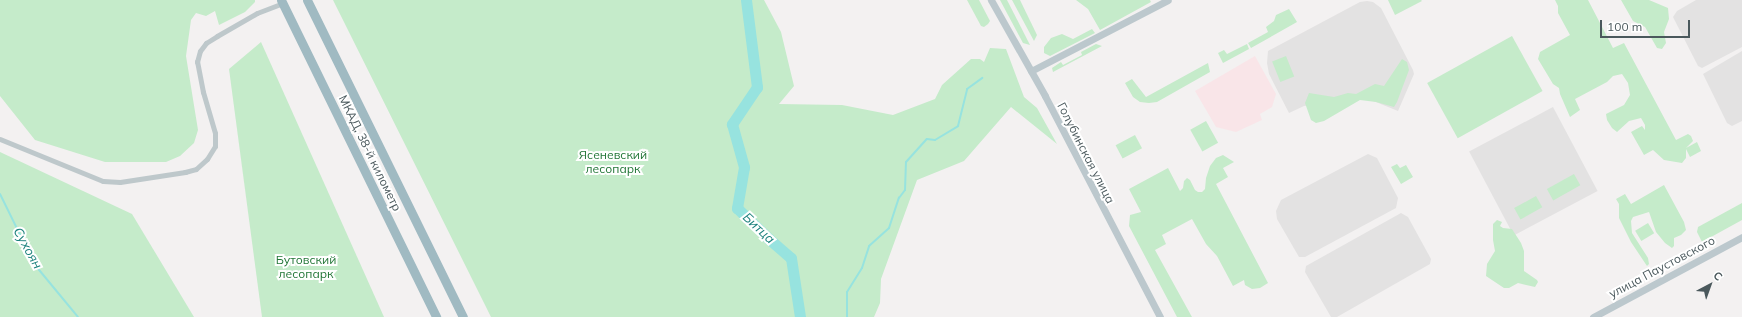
<!DOCTYPE html>
<meta charset="utf-8">
<style>
body{margin:0}
#map{position:relative;width:1742px;height:317px;overflow:hidden;background:#f3f1f1;font-family:Mulish,sans-serif}
div>[style]{position:absolute}
.education>*{inset:0;background:#e3e2e2;transform-origin:0 0}
.medical>*{inset:0;background:#f9e5e8}
.green>*{inset:0;background:#c5ebca;transform-origin:0 0}
.stream>*{height:2px;margin:-1px;padding:0 1px;transform-origin:1px;border-radius:1px;background:#97e3df}
.river>*{height:11px;margin:-5.5px;padding:0 5.5px;transform-origin:5.5px;border-radius:5.5px;background:#97e3df}
.minor>*{height:5px;margin:-2.5px;padding:0 2.5px;transform-origin:2.5px;border-radius:2.5px;background:#bec8cb}
.secondary>*{height:7px;margin:-3.5px;padding:0 3.5px;transform-origin:3.5px;border-radius:3.5px;background:#bcc8cd}
.trunk>*{height:9px;margin:-4.5px;padding:0 4.5px;transform-origin:4.5px;border-radius:4.5px;background:#a0bac2}
span{translate:-50% -50%;white-space:nowrap;text-align:center;line-height:1.15;-webkit-text-stroke:4px #fff;paint-order:stroke}
.street-label{font-size:12px;color:#4a585c}
.park-label{font-size:12px;color:#227637}
.water-label{font-size:13px;color:#1b807c;font-style:italic}
.north{position:absolute;left:1690px;top:265px;width:40px;height:40px;-webkit-text-stroke:3px #fff;paint-order:stroke;rotate:41deg;font-size:11px;font-weight:700;line-height:16px;text-align:center;color:#4a585c}
.north::after{content:'';display:block;margin:auto;width:14px;height:18px;background:#4a585c;clip-path:polygon(50% 0,100% 100%,50% 72%,0 100%)}
.scale{position:absolute;left:1600px;top:20px;width:90px;height:18px;box-sizing:border-box;border:2px solid #4a585c;border-top:0;padding-left:5px;font-size:12px;line-height:14px;white-space:nowrap;color:#4a585c;-webkit-text-stroke:3px #fff;paint-order:stroke}
</style>
<div id="map">
<div class="education">
<div style="clip-path:polygon(1696px 0,1742px 0,1742px 47px,1702px 68px,1698px 66px,1673px 17px,1677px 11px)"></div>
<div style="clip-path:polygon(1367px 1px,1373px 2px,1381px 8px,1413px 70px,1414px 74px,1398px 111px,1366px 98px,1304px 106px,1289px 113px,1269px 74px,1267px 63px,1268px 51px,1360px 2px)"></div>
<div style="clip-path:polygon(1742px 51px,1742px 121px,1732px 126px,1727px 123px,1703px 74px)"></div>
<div style="left:1553px;top:107px;width:95px;height:95px;rotate:62deg"></div>
<div style="clip-path:polygon(1368px 154px,1377px 158px,1398px 198px,1396px 208px,1305px 257px,1299px 257px,1277px 219px,1276px 211px,1281px 200px)"></div>
<div style="clip-path:polygon(1401px 213px,1408px 217px,1431px 259px,1430px 264px,1337px 317px,1331px 317px,1305px 272px,1306px 266px)"></div>
</div>
<div class="medical">
<div style="clip-path:polygon(1255px 56px,1276px 94px,1272px 107px,1260px 114px,1262px 120px,1236px 132px,1216px 127px,1195px 91px)"></div>
</div>
<div class="green">
<div style="clip-path:polygon(0 0,255px 0,255px 2px,245px 12px,219px 25px,215px 11px,206px 16px,196px 13px,191px 20px,186px 56px,198px 130px,194px 143px,180px 156px,166px 162px,105px 162px,35px 140px,0 96px)"></div>
<div style="clip-path:polygon(333px 0,764px 0,781px 32px,794px 86px,779px 104px,842px 105px,893px 115px,935px 99px,942px 85px,971px 59px,980px 59px,984px 62px,990px 48px,1006px 49px,1024px 97px,1037px 108px,1057px 144px,1011px 107px,964px 161px,917px 180px,881px 279px,880px 303px,874px 317px,491px 317px)"></div>
<div style="clip-path:polygon(967px 0,979px 0,990px 21px,988px 24px,984px 27px,981px 26px)"></div>
<div style="clip-path:polygon(1000px 0,1007px 0,1030px 45px,1023px 43px)"></div>
<div style="clip-path:polygon(1012px 0,1020px 0,1037px 35px,1034px 41px)"></div>
<div style="clip-path:polygon(1076px 0,1150px 0,1151px 2px,1100px 30px,1088px 9px)"></div>
<div style="clip-path:polygon(1388px 0,1421px 0,1422px 1px,1395px 15px)"></div>
<div style="clip-path:polygon(1555px 0,1588px 0,1613px 48px,1624px 43px,1676px 140px,1688px 134px,1691px 136px,1693px 141px,1686px 148px,1697px 142px,1701px 151px,1690px 157px,1686px 149px,1686px 158px,1682px 163px,1664px 160px,1653px 150px,1644px 155px,1631px 132px,1642px 126px,1645px 130px,1645px 125px,1641px 118px,1629px 121px,1617px 132px,1612px 128px,1607px 120px,1606px 114px,1624px 105px,1630px 95px,1628px 83px,1622px 74px,1613px 76px,1607px 82px,1575px 99px,1580px 110px,1570px 117px,1560px 94px,1559px 88px,1553px 84px,1538px 59px,1540px 52px,1570px 35px,1558px 13px,1558px 6px)"></div>
<div style="clip-path:polygon(1621px 0,1649px 0,1668px 8px,1669px 19px,1664px 32px,1666px 43px,1662px 49px,1657px 48px,1645px 27px,1633px 21px)"></div>
<div style="clip-path:polygon(1289px 9px,1297px 22px,1251px 48px,1248px 43px,1268px 32px,1266px 27px,1274px 21px,1276px 15px)"></div>
<div style="clip-path:polygon(1092px 29px,1095px 33px,1050px 56px,1044px 53px,1044px 47px,1051px 38px,1062px 34px,1073px 39px)"></div>
<div style="left:1512px;top:36px;width:63px;height:97px;rotate:61deg"></div>
<div style="clip-path:polygon(261px 42px,384px 317px,262px 317px,229px 69px)"></div>
<div style="clip-path:polygon(1096px 44px,1102px 46px,1053px 72px,1052px 68px,1061px 62px,1063px 65px,1082px 55px,1081px 52px)"></div>
<div style="clip-path:polygon(1247px 44px,1249px 49px,1223px 63px,1218px 53px,1224px 50px,1227px 54px)"></div>
<div style="left:1286px;top:56px;width:22px;height:15px;rotate:68deg"></div>
<div style="clip-path:polygon(1402px 59px,1407px 62px,1409px 70px,1397px 102px,1394px 107px,1376px 102px,1360px 100px,1324px 121px,1316px 123px,1311px 120px,1305px 103px,1309px 93px,1334px 97px,1348px 93px,1356px 94px,1375px 84px,1384px 86px)"></div>
<div style="clip-path:polygon(1208px 63px,1210px 72px,1157px 102px,1149px 103px,1140px 102px,1133px 97px,1125px 83px,1132px 79px,1146px 97px)"></div>
<div style="left:1206px;top:121px;width:25px;height:18px;rotate:61deg"></div>
<div style="left:1135px;top:135px;width:15px;height:22px;rotate:62deg"></div>
<div style="clip-path:polygon(0 152px,132px 214px,194px 317px,0 317px)"></div>
<div style="clip-path:polygon(1223px 155px,1234px 162px,1223px 168px,1228px 177px,1216px 184px,1268px 283px,1260px 288px,1252px 289px,1245px 285px,1244px 280px,1233px 286px,1217px 256px,1206px 244px,1192px 219px,1162px 235px,1166px 244px,1155px 250px,1192px 317px,1177px 317px,1129px 226px,1130px 215px,1141px 212px,1129px 189px,1168px 168px,1180px 191px,1183px 188px,1184px 181px,1187px 178px,1190px 180px,1195px 190px,1198px 192px,1202px 192px,1205px 189px,1206px 178px,1210px 166px,1216px 158px)"></div>
<div style="clip-path:polygon(1397px 164px,1400px 168px,1406px 165px,1413px 177px,1401px 184px,1391px 167px)"></div>
<div style="left:1574px;top:174px;width:13px;height:31px;rotate:61deg"></div>
<div style="clip-path:polygon(1664px 185px,1684px 222px,1686px 230px,1681px 235px,1674px 238px,1674px 246px,1672px 248px,1665px 243px,1656px 232px,1649px 212px,1633px 217px,1631px 221px,1632px 233px,1648px 258px,1649px 264px,1647px 266px,1631px 242px,1619px 218px,1619px 204px,1616px 199px,1625px 194px,1631px 204px)"></div>
<div style="left:1536px;top:196px;width:13px;height:25px;rotate:61deg"></div>
<div style="clip-path:polygon(1742px 203px,1742px 220px,1702px 242px,1697px 232px,1698px 227px)"></div>
<div style="clip-path:polygon(1497px 220px,1502px 222px,1500px 226px,1503px 228px,1512px 229px,1521px 243px,1524px 251px,1524px 271px,1537px 280px,1538px 282px,1535px 287px,1518px 283px,1509px 288px,1504px 288px,1486px 276px,1487px 264px,1495px 251px,1493px 240px,1493px 224px)"></div>
<div style="left:1648px;top:223px;width:12px;height:15px;rotate:59deg"></div>
</div>
<div class="stream">
<div style="left:0;top:194px;width:79px;rotate:63.8deg"></div>
<div style="left:35px;top:265px;width:67px;rotate:50.4deg"></div>
<div style="left:847px;top:317px;width:25px;rotate:-90deg"></div>
<div style="left:847px;top:292px;width:28px;rotate:-58deg"></div>
<div style="left:862px;top:268px;width:23px;rotate:-72deg"></div>
<div style="left:869px;top:246px;width:27px;rotate:-42deg"></div>
<div style="left:889px;top:228px;width:32px;rotate:-72deg"></div>
<div style="left:899px;top:198px;width:10px;rotate:-53deg"></div>
<div style="left:905px;top:190px;width:28px;rotate:-88deg"></div>
<div style="left:906px;top:162px;width:31px;rotate:-48deg"></div>
<div style="left:927px;top:139px;width:8px;rotate:7deg"></div>
<div style="left:935px;top:140px;width:27px;rotate:-31deg"></div>
<div style="left:958px;top:126px;width:38px;rotate:-76deg"></div>
<div style="left:967px;top:89px;width:19px;rotate:-36deg"></div>
</div>
<div class="river">
<div style="left:746px;top:0;width:88px;rotate:82.8deg"></div>
<div style="left:757px;top:87px;width:45px;rotate:124deg"></div>
<div style="left:732px;top:124px;width:45px;rotate:74.4deg"></div>
<div style="left:744px;top:167px;width:42px;rotate:99.7deg"></div>
<div style="left:737px;top:208px;width:45px;rotate:44.1deg"></div>
<div style="left:769px;top:239px;width:29px;rotate:41deg"></div>
<div style="left:791px;top:258px;width:60px;rotate:81.3deg"></div>
</div>
<div class="minor">
<div style="left:0;top:139px;width:111px;rotate:22.2deg"></div>
<div style="left:103px;top:181px;width:17px;rotate:3deg"></div>
<div style="left:120px;top:182px;width:66px;rotate:-8.7deg"></div>
<div style="left:185px;top:172px;width:11px;rotate:-15deg"></div>
<div style="left:196px;top:169px;width:15px;rotate:-42deg"></div>
<div style="left:207px;top:159px;width:15px;rotate:-58deg"></div>
<div style="left:215px;top:146px;width:13px;rotate:-90deg"></div>
<div style="left:215px;top:133px;width:43px;rotate:-106.3deg"></div>
<div style="left:203px;top:92px;width:31px;rotate:-101deg"></div>
<div style="left:197px;top:62px;width:11px;rotate:-75deg"></div>
<div style="left:200px;top:51px;width:10px;rotate:-53deg"></div>
<div style="left:206px;top:43px;width:13px;rotate:-32deg"></div>
<div style="left:217px;top:36px;width:46px;rotate:-29.9deg"></div>
<div style="left:257px;top:13px;width:28px;rotate:-21deg"></div>
</div>
<div class="secondary">
<div style="left:991px;top:0;width:110px;rotate:60.6deg"></div>
<div style="left:1045px;top:96px;width:249px;rotate:62.5deg"></div>
<div style="left:1031px;top:71px;width:154px;rotate:-27.4deg"></div>
<div style="left:1593px;top:317px;width:169px;rotate:-28.2deg"></div>
</div>
<div class="trunk">
<div style="left:281px;top:0;width:353px;rotate:63.9deg"></div>
<div style="left:307px;top:0;width:353px;rotate:63.8deg"></div>
</div>
<div class="street-label">
<span style="left:370px;top:153px;rotate:64deg">МКАД, 38-й километр</span>
<span style="left:1086px;top:153px;rotate:63deg">Голубинская улица</span>
<span style="left:1662px;top:267px;rotate:-28deg">улица Паустовского</span>
</div>
<div class="park-label">
<span style="left:613px;top:162px">Ясеневский<br>лесопарк</span>
<span style="left:306px;top:267px">Бутовский<br>лесопарк</span>
</div>
<div class="water-label">
<span style="left:759px;top:228px;rotate:43deg">Битца</span>
<span style="left:28px;top:248px;rotate:61deg">Сухоян</span>
</div>
<div class="north">С</div>
<div class="scale">100 m</div>
</div>
